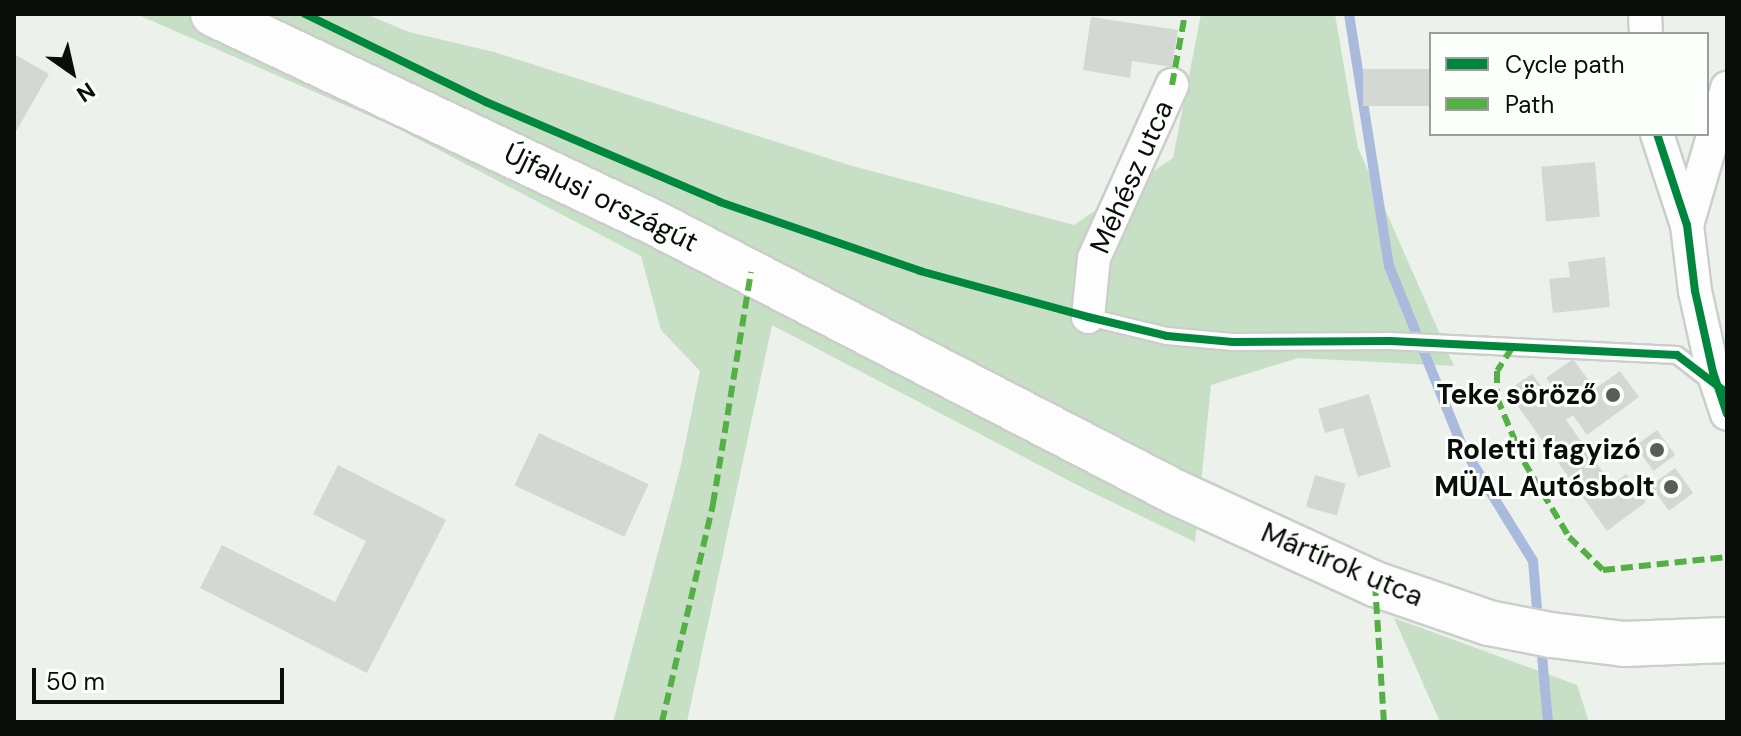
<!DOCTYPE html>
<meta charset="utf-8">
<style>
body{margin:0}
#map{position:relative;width:1741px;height:736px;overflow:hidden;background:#ecf1ec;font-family:"DM Sans",sans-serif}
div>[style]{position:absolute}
.green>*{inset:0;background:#c7e0c5}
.stream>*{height:10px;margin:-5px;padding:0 5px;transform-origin:5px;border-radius:5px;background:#aabadc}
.building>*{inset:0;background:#d4d8d4;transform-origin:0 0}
.roads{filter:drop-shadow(2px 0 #cacfca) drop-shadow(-2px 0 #cacfca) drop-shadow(0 2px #cacfca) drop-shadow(0 -2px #cacfca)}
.lane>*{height:16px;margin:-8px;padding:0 8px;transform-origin:8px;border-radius:8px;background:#fcfdfc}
.street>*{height:32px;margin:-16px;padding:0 16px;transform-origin:16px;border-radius:16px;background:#fcfdfc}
.secondary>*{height:44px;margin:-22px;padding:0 22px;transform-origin:22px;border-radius:22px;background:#fcfdfc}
.quiet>*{height:6px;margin-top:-3px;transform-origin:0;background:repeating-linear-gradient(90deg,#54b044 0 12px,transparent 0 18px)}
.cycleway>*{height:8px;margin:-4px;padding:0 4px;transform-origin:4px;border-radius:4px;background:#00873e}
.dots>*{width:22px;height:22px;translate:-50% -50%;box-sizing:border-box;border:4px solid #fcfefc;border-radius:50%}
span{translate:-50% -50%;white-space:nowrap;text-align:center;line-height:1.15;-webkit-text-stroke:6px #fcfefc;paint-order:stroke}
.street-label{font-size:28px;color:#0a0d09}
.poi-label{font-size:28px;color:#0a0d09;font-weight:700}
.right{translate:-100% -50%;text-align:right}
.frame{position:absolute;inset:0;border:16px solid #0a0d09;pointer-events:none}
.legend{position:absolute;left:1429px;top:32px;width:280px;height:104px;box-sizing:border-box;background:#fcfefc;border:2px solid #9b9e9b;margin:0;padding:10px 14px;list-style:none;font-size:24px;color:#0a0d09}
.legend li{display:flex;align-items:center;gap:16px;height:40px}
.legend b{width:40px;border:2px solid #9b9e9b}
.north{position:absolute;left:32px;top:32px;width:80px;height:80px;-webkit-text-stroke:6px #fcfefc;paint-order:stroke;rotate:146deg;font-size:22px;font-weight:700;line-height:32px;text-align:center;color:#0a0d09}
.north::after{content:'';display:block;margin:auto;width:28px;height:36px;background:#0a0d09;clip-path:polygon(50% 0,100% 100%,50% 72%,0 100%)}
.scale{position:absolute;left:32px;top:668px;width:252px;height:36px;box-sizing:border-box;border:4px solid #0a0d09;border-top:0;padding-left:10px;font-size:24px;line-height:28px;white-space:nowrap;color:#0a0d09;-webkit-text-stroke:6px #fcfefc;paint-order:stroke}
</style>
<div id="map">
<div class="green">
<div style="clip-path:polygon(136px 14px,366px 14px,409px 32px,494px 52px,849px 165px,1074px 225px,1173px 158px,1201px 14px,1335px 14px,1358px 148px,1454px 366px,1298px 358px,1211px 385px,1195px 542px,1083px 488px,772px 325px,687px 722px,613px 722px,680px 469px,700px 371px,661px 330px,641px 256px,395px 127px)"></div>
<div style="clip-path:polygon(1394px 618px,1577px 685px,1589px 722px,1440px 722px)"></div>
</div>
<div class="stream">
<div style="left:1349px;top:14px;width:255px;rotate:81deg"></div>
<div style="left:1389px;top:266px;width:194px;rotate:67.9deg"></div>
<div style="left:1462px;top:446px;width:135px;rotate:58.3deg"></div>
<div style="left:1533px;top:561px;width:59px;rotate:85.2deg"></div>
<div style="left:1541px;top:644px;width:78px;rotate:84.9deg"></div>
</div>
<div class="building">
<div style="clip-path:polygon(1091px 17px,1178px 30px,1172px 67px,1132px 61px,1130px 78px,1083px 70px)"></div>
<div style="clip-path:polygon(14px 54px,49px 74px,14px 135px)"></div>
<div style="left:1431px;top:69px;width:37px;height:68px;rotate:90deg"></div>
<div style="left:1595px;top:162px;width:55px;height:54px;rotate:85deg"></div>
<div style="clip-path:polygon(1605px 257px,1610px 307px,1553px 313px,1549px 279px,1570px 277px,1568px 262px)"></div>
<div style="clip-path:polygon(1573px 359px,1595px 389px,1620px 371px,1639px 397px,1587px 435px,1573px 415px,1566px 420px,1612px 485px,1626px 474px,1646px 502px,1607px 531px,1507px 391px,1532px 374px,1548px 395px,1555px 390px,1546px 378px)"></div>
<div style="clip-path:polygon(1369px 394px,1391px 467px,1358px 477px,1343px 428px,1325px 433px,1318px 409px)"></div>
<div style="left:1657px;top:430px;width:31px;height:27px;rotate:54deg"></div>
<div style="left:539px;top:433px;width:121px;height:58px;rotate:25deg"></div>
<div style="clip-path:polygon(338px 465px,446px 520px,367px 673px,200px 588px,222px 545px,335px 602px,366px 541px,313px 514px)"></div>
<div style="left:1675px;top:468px;width:31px;height:30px;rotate:54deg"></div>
<div style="left:1315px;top:475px;width:32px;height:33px;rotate:16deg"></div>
</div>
<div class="roads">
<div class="lane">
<div style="left:1088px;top:317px;width:81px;rotate:13.5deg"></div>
<div style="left:1167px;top:336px;width:66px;rotate:5.2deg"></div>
<div style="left:1233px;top:342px;width:157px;rotate:-0.4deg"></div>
<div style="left:1390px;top:341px;width:287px;rotate:2.8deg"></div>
<div style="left:1677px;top:355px;width:46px;rotate:37.9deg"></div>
</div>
<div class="street">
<div style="left:1645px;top:14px;width:20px;rotate:87deg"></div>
<div style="left:1657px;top:134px;width:96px;rotate:71.8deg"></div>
<div style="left:1687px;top:225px;width:66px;rotate:83.1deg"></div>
<div style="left:1695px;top:291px;width:83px;rotate:77.5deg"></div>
<div style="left:1713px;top:372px;width:44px;rotate:71.6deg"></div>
<div style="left:1687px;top:225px;width:143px;rotate:-73.7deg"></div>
<div style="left:1088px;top:317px;width:59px;rotate:-84.2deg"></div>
<div style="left:1094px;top:258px;width:190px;rotate:-65.7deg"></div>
</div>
<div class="secondary">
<div style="left:213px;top:14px;width:489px;rotate:25.3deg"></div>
<div style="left:655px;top:223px;width:588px;rotate:27.35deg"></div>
<div style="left:1177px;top:493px;width:218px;rotate:24.7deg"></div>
<div style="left:1375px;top:584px;width:120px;rotate:18.9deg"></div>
<div style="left:1489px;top:623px;width:63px;rotate:11deg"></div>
<div style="left:1551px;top:635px;width:74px;rotate:7deg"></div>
<div style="left:1624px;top:644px;width:103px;rotate:-2.2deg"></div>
</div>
</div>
<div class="quiet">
<div style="left:1172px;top:85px;width:72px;rotate:-79.6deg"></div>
<div style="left:1512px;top:348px;width:27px;rotate:123deg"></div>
<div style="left:1497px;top:371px;width:27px;rotate:90deg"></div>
<div style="left:1497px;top:398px;width:69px;rotate:67.1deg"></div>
<div style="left:1524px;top:462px;width:87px;rotate:59deg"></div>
<div style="left:1569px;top:537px;width:47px;rotate:44.1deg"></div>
<div style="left:1603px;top:570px;width:125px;rotate:-6deg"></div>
<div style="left:1375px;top:584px;width:138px;rotate:86.3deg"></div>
<div style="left:662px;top:722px;width:224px;rotate:-76.8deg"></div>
<div style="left:713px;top:504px;width:235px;rotate:-80.7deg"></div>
</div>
<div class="cycleway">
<div style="left:305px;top:14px;width:201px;rotate:25.9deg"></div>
<div style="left:486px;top:102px;width:254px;rotate:23.1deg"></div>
<div style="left:720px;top:202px;width:212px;rotate:19deg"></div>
<div style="left:920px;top:271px;width:174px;rotate:15.3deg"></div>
<div style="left:1088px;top:317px;width:81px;rotate:13.5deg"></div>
<div style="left:1167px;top:336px;width:66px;rotate:5.2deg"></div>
<div style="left:1233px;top:342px;width:157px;rotate:-0.4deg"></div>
<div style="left:1390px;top:341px;width:287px;rotate:2.8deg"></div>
<div style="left:1677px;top:355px;width:63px;rotate:37.2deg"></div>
<div style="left:1657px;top:134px;width:96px;rotate:71.8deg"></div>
<div style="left:1687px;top:225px;width:66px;rotate:83.1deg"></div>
<div style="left:1695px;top:291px;width:83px;rotate:77.5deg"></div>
<div style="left:1713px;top:372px;width:44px;rotate:71.6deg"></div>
</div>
<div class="dots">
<div style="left:1613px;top:395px;background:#595d58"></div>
<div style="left:1657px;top:450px;background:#595d58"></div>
<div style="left:1671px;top:487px;background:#595d58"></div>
</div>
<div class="street-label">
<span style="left:1132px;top:177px;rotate:-66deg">Méhész utca</span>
<span style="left:601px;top:198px;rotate:26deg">Újfalusi országút</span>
<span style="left:1342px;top:565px;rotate:23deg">Mártírok utca</span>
</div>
<div class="poi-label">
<span class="right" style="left:1597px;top:395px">Teke söröző</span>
<span class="right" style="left:1641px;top:450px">Roletti fagyizó</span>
<span class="right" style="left:1655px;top:487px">MÜAL Autósbolt</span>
</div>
<div class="frame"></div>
<ul class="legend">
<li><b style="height:10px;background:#00873e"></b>Cycle path</li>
<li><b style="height:10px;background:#54b044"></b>Path</li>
</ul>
<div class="north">N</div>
<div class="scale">50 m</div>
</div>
